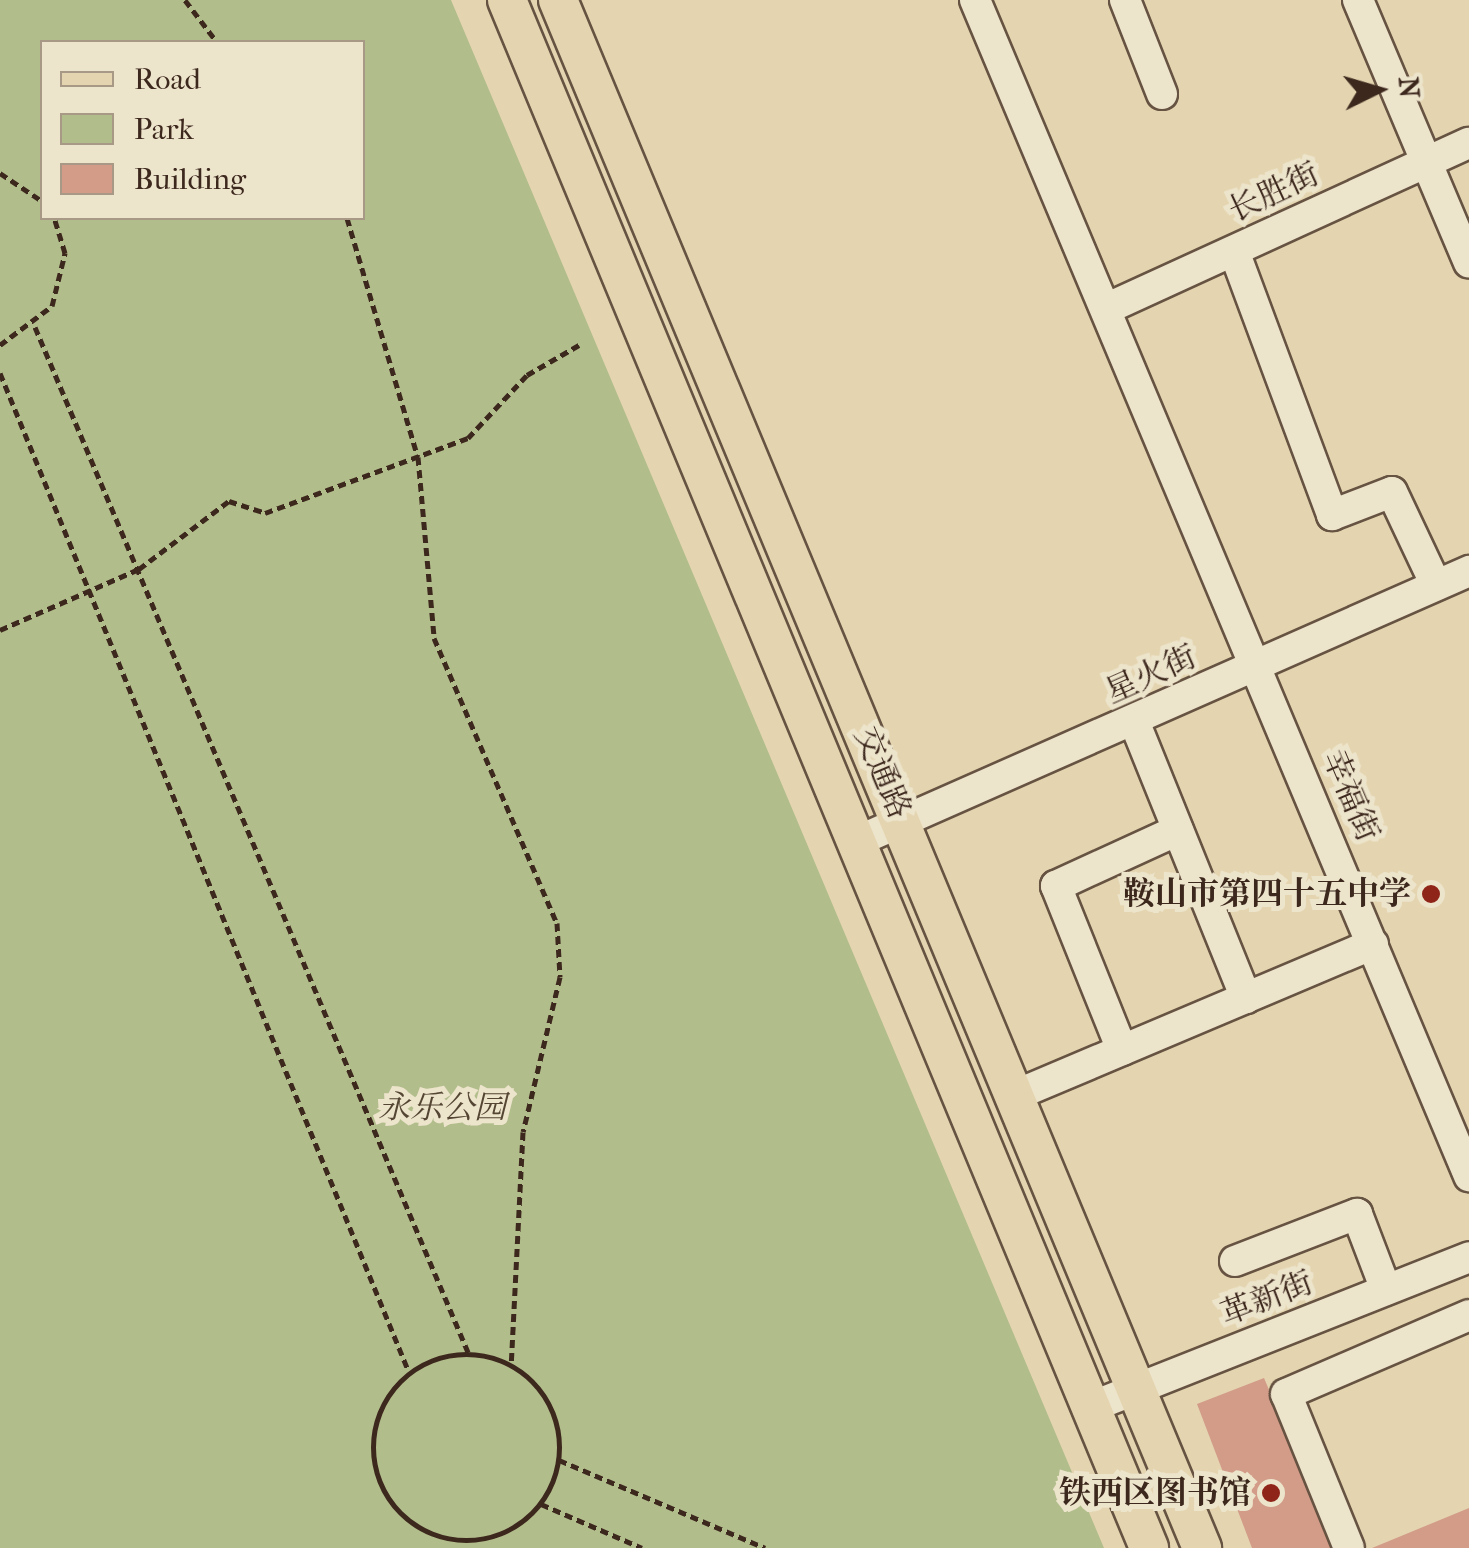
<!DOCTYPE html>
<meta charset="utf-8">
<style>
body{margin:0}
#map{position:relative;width:1469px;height:1548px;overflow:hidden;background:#e4d5b0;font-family:"IM FELL French Canon","Noto Serif SC",serif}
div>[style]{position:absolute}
.green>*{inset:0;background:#b2bd8c}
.building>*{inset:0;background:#d29c88}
.path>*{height:5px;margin-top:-2.5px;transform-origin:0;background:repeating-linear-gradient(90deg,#3d281d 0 8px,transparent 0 13px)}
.path>.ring{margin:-2.5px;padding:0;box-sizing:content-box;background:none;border:5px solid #3d281d;border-radius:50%}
.roads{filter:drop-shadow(2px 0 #675342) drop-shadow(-2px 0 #675342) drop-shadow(0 2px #675342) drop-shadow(0 -2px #675342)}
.minor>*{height:30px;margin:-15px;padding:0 15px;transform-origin:15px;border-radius:15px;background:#ede4cc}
.major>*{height:38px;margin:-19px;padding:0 19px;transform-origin:19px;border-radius:19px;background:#e4d5b0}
.dots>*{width:28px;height:28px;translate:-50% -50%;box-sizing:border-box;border:5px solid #ede4cc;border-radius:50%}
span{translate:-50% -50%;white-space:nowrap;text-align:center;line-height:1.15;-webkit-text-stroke:10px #ede4cc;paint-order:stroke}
.street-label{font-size:32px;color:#3d281d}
.poi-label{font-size:32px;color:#3d281d;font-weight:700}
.right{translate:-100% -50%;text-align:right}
.park-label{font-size:32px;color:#544633;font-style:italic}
.legend{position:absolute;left:40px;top:40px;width:325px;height:180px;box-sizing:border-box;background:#ede4cc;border:2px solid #a79986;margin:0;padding:12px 18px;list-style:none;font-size:30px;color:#3d281d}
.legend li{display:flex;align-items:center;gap:20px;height:50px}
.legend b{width:50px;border:2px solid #a79986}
.north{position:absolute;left:1329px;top:40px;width:100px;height:100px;-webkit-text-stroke:8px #ede4cc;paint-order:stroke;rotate:85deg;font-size:28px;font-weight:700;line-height:40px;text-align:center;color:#3d281d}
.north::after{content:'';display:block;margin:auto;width:35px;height:45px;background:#3d281d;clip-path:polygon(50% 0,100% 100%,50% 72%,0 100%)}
</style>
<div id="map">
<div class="green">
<div style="clip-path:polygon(evenodd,0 0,451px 0,1104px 1548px,0 1548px,0 0,42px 42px,362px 42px,362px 218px,42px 218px,42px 42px)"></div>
</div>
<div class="building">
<div style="clip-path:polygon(1264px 1378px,1337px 1548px,1252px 1548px,1197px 1404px)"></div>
<div style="clip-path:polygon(1469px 1508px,1469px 1548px,1372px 1548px)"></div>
</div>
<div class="path">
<div style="left:185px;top:0;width:53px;rotate:52.7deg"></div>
<div style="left:0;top:173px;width:50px;rotate:33.7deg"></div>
<div style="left:347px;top:218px;width:249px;rotate:73.5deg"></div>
<div style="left:418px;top:457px;width:182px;rotate:84.9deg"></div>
<div style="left:434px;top:638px;width:310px;rotate:66.7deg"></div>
<div style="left:557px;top:923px;width:54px;rotate:86.8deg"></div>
<div style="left:560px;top:977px;width:159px;rotate:103.4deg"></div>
<div style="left:523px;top:1132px;width:233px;rotate:92.9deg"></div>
<div style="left:35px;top:327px;width:1113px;rotate:67.1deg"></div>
<div style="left:0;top:345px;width:65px;rotate:-36.9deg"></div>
<div style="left:52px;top:306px;width:55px;rotate:-76.2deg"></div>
<div style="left:65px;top:253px;width:37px;rotate:-107deg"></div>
<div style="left:0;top:373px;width:1079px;rotate:67.74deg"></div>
<div style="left:0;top:630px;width:152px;rotate:-23.7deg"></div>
<div style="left:139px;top:569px;width:113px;rotate:-37.1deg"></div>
<div style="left:229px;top:501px;width:38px;rotate:18deg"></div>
<div style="left:265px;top:513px;width:216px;rotate:-20.3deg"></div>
<div style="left:468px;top:438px;width:86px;rotate:-46.9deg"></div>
<div style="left:527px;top:375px;width:60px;rotate:-30deg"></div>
<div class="ring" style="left:373px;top:1354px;width:181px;height:181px"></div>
<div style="left:559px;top:1460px;width:224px;rotate:23.1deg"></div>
<div style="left:541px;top:1504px;width:110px;rotate:23.5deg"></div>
</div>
<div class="roads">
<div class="minor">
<div style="left:975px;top:0;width:1276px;rotate:67.21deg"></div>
<div style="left:1125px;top:0;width:101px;rotate:68.5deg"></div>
<div style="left:1358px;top:0;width:285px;rotate:67.1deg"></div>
<div style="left:1234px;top:251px;width:282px;rotate:69.6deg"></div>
<div style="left:1332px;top:515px;width:64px;rotate:-21deg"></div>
<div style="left:1392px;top:492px;width:103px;rotate:64.7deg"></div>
<div style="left:1108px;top:308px;width:397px;rotate:-24.6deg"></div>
<div style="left:1134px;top:721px;width:299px;rotate:68deg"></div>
<div style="left:860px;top:840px;width:666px;rotate:-23.83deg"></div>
<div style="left:1122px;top:1050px;width:177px;rotate:-111.9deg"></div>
<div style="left:1056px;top:886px;width:134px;rotate:-24.7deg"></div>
<div style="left:1011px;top:1097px;width:393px;rotate:-22.9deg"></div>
<div style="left:1235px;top:1261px;width:131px;rotate:-21.1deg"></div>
<div style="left:1357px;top:1214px;width:81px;rotate:69.1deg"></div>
<div style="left:1091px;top:1407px;width:407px;rotate:-21.6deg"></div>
<div style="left:1349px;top:1548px;width:166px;rotate:-112.2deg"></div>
<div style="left:1286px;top:1394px;width:199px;rotate:-23.3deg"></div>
</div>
<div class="major">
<div style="left:507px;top:0;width:1676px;rotate:67.47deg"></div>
<div style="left:558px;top:0;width:1677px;rotate:67.41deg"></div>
</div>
</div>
<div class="dots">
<div style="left:1431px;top:894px;background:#8f2418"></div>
<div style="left:1271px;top:1493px;background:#8f2418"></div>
</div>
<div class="street-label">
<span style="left:1274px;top:193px;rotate:-25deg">长胜街</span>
<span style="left:1151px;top:675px;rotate:-24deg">星火街</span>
<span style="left:882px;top:773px;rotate:67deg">交通路</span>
<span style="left:1350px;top:796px;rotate:67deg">幸福街</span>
<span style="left:1267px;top:1299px;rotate:-21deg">革新街</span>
</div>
<div class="poi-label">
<span class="right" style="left:1411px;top:894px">鞍山市第四十五中学</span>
<span class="right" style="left:1251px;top:1493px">铁西区图书馆</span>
</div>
<div class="park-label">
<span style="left:442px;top:1108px">永乐公园</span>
</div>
<ul class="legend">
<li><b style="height:12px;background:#e4d5b0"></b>Road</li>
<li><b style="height:28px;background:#b2bd8c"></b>Park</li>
<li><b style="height:28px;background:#d29c88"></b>Building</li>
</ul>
<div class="north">N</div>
</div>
